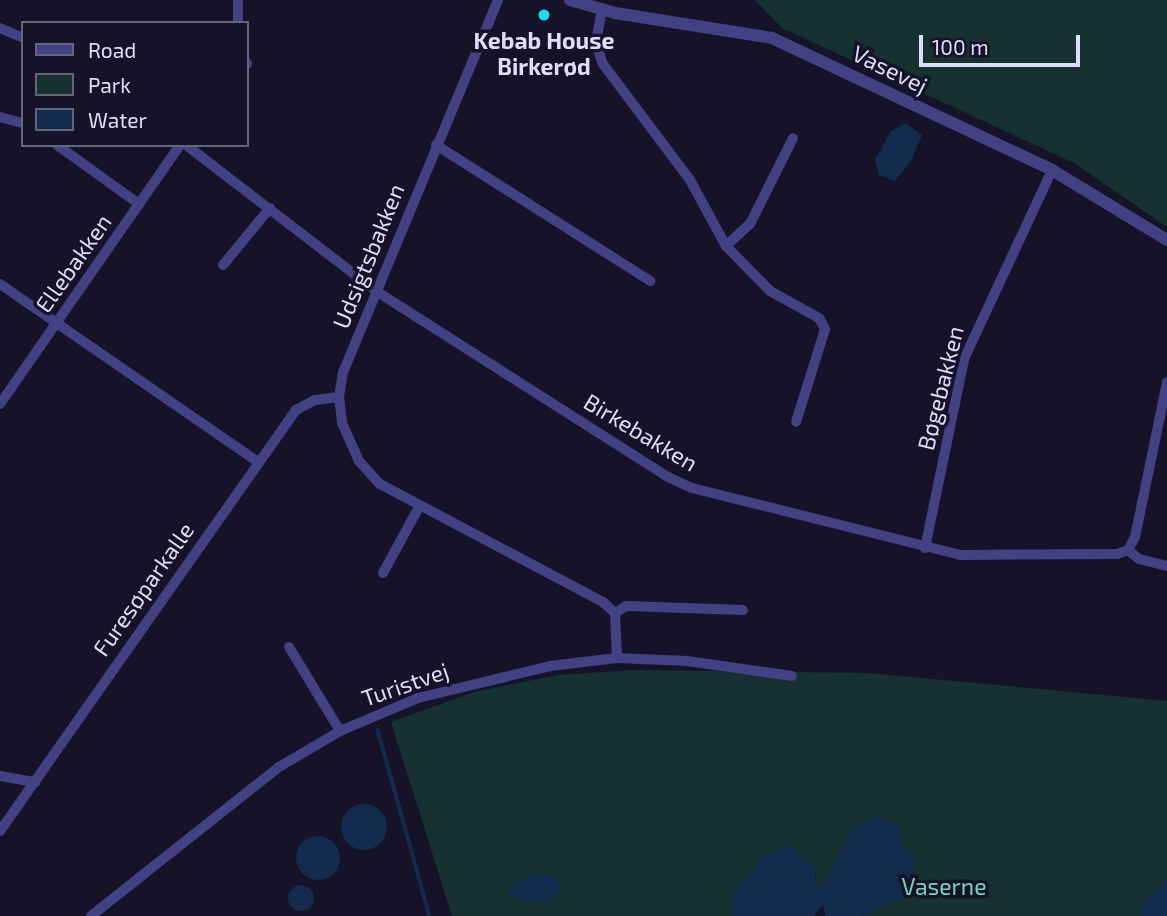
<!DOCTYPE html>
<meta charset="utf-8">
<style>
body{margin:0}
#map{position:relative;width:1167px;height:916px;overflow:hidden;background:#161329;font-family:"Exo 2",sans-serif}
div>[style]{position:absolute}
.green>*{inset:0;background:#163230}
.water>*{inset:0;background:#132b4c}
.round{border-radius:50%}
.stream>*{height:3.5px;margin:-1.75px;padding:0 1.75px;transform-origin:1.75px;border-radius:1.75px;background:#132b4c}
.minor>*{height:10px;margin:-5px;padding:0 5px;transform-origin:5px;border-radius:5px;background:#414184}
.tertiary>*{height:12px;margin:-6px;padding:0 6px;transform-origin:6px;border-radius:6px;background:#414184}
.dots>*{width:19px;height:19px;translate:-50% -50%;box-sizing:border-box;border:4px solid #161329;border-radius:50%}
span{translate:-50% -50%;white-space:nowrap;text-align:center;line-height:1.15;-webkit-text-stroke:7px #161329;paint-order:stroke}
.poi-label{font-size:23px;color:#dfddfc;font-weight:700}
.street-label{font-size:23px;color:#dfddfc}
.park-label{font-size:23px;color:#6dd8b9}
.legend{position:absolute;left:21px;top:21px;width:228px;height:126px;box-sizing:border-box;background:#161329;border:2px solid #66647d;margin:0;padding:9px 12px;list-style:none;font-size:21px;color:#dfddfc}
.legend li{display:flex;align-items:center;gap:14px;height:35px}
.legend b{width:35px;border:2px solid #66647d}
.scale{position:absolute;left:919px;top:35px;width:161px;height:32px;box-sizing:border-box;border:4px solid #dfddfc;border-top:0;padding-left:9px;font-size:21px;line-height:24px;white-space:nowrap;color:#dfddfc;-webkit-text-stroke:5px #161329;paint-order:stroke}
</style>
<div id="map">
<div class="green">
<div style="clip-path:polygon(755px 0,1167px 0,1167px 227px,1074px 163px,782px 28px)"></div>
<div style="clip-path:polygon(635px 670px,868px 673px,1167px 701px,1167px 916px,862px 916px,903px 897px,915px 854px,903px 846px,899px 836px,851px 831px,823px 885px,814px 889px,816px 874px,763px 857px,733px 894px,733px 916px,452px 916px,391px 722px,474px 692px,558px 675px)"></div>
</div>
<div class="water">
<div style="clip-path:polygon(906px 123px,922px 135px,911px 161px,895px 181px,879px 175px,875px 160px,891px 131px)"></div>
<div class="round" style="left:341px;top:804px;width:46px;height:46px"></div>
<div style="clip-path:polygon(870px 818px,885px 818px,900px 828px,903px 846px,915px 854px,913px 880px,903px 897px,862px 916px,825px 916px,823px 905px,814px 916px,733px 916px,733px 894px,763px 857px,785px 846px,794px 848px,815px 868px,815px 888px,823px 885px,851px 831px)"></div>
<div class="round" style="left:296px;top:836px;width:44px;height:44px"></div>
<div style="clip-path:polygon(532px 874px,554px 877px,562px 887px,550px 902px,514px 899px,509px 890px)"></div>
<div style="clip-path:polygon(1167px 879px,1167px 916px,1139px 916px,1143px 904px)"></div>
<div class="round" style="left:288px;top:885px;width:26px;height:26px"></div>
</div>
<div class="stream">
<div style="left:378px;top:730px;width:193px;rotate:74.4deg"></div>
</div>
<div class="minor">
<div style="left:238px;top:0;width:23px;rotate:90deg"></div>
<div style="left:498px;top:0;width:403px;rotate:112.6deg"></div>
<div style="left:343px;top:372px;width:25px;rotate:99deg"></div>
<div style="left:339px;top:397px;width:26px;rotate:83deg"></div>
<div style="left:342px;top:423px;width:42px;rotate:65.9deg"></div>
<div style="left:359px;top:461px;width:31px;rotate:48deg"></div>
<div style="left:380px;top:484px;width:252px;rotate:27.9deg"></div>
<div style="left:603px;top:602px;width:16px;rotate:43deg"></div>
<div style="left:615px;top:613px;width:45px;rotate:87.5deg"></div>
<div style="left:602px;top:9px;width:36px;rotate:100deg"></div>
<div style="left:596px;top:44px;width:21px;rotate:71deg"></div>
<div style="left:603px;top:64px;width:145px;rotate:53.1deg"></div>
<div style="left:690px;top:180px;width:75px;rotate:61.4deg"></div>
<div style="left:726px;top:246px;width:63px;rotate:45.6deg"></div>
<div style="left:770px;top:291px;width:56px;rotate:28.9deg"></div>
<div style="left:819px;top:318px;width:13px;rotate:61deg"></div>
<div style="left:825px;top:329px;width:97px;rotate:107.3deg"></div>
<div style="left:0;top:28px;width:25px;rotate:23deg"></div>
<div style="left:247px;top:63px;width:1px;rotate:90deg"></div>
<div style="left:0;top:117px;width:24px;rotate:15deg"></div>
<div style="left:57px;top:145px;width:101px;rotate:35.7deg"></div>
<div style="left:186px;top:145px;width:240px;rotate:37.5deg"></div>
<div style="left:376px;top:291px;width:346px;rotate:32.5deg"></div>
<div style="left:668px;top:477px;width:26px;rotate:25deg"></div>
<div style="left:692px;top:488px;width:276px;rotate:14deg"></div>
<div style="left:960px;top:555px;width:157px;rotate:-0.4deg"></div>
<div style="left:1117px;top:554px;width:12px;rotate:-20deg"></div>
<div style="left:1128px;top:550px;width:14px;rotate:39deg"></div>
<div style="left:1139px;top:559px;width:29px;rotate:14deg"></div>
<div style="left:436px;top:145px;width:254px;rotate:32.4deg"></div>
<div style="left:726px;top:246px;width:33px;rotate:-43deg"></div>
<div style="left:750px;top:224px;width:96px;rotate:-63.4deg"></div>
<div style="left:223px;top:265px;width:74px;rotate:-50.5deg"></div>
<div style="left:0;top:284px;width:313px;rotate:34.6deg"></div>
<div style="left:0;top:404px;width:315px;rotate:-55.2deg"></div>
<div style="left:925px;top:548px;width:193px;rotate:-78.3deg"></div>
<div style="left:964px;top:359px;width:208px;rotate:-65deg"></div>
<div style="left:1128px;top:550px;width:15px;rotate:-62deg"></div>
<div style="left:1135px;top:537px;width:158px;rotate:-78.3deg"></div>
<div style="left:383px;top:573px;width:75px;rotate:-61.4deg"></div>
<div style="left:615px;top:613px;width:13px;rotate:-32deg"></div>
<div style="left:626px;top:606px;width:117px;rotate:2deg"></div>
<div style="left:289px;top:647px;width:98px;rotate:58.7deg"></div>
<div style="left:0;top:776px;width:36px;rotate:10deg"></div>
<div style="left:0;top:831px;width:515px;rotate:-54.89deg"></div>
<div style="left:296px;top:410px;width:21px;rotate:-28deg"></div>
<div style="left:315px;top:400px;width:24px;rotate:-7deg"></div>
<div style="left:91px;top:916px;width:240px;rotate:-38.4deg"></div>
<div style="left:279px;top:767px;width:71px;rotate:-30.5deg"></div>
<div style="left:340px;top:731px;width:85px;rotate:-22.9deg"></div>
<div style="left:418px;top:698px;width:136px;rotate:-13.6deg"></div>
<div style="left:550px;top:666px;width:67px;rotate:-6.8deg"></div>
<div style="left:617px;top:658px;width:70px;rotate:2.5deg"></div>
<div style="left:687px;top:661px;width:106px;rotate:8.1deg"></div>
</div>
<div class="tertiary">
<div style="left:570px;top:0;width:47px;rotate:16.1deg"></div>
<div style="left:615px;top:13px;width:159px;rotate:9deg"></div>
<div style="left:772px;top:38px;width:310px;rotate:25.2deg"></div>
<div style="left:1052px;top:170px;width:135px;rotate:31.3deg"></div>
</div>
<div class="dots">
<div style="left:544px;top:15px;background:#18e0ee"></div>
</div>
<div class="poi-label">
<span style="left:544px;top:53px">Kebab House<br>Birkerød</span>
</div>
<div class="street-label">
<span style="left:890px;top:69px;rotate:26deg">Vasevej</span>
<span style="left:368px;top:256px;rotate:-68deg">Udsigtsbakken</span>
<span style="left:73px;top:263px;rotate:-55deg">Ellebakken</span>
<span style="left:940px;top:388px;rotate:-76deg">Bøgebakken</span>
<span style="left:641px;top:432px;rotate:31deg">Birkebakken</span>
<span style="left:143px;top:589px;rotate:-55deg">Furesøparkalle</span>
<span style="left:405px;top:684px;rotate:-19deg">Turistvej</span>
</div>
<div class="park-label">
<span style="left:944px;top:886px">Vaserne</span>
</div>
<ul class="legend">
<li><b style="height:9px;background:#414184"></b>Road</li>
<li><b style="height:19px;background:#163230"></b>Park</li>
<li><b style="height:19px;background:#132b4c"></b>Water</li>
</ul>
<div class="scale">100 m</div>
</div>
